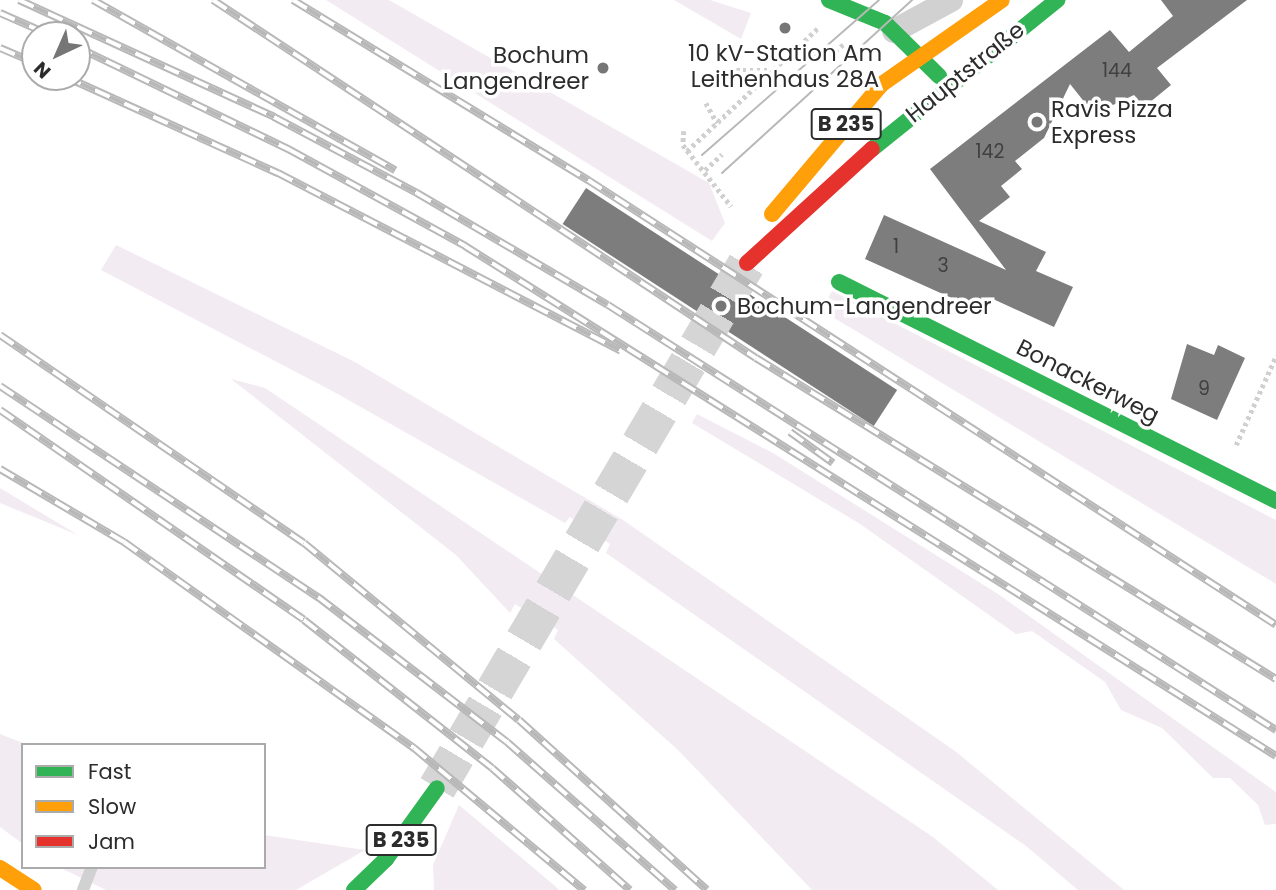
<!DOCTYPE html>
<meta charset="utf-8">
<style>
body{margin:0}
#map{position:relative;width:1276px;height:890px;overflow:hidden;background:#fff;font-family:Poppins,sans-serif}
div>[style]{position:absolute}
.green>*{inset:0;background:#f3ebf2}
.building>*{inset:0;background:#7d7d7d;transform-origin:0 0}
.primary-tunnel>*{height:38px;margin-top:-19px;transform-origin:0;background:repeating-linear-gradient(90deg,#d5d5d5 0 38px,transparent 0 57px)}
.path>*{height:4.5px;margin-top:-2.25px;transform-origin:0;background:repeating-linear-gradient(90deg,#d0d0d0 0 3.5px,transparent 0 7px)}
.lane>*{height:12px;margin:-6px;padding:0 6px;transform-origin:6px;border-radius:6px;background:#d1d1d1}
.street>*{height:24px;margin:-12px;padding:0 12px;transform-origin:12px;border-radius:12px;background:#d1d1d1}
.fast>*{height:16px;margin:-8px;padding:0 8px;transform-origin:8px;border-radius:8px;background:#30b455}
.slow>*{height:16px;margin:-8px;padding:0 8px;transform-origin:8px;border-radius:8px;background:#ff9f0a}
.jam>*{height:16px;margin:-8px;padding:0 8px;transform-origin:8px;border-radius:8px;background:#e5322d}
.tram>*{height:2px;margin:-1px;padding:0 1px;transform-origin:1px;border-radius:1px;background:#b8b8b8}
.rail>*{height:8px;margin-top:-4px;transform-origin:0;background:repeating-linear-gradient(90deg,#fff 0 16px,#b8b8b8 0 32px);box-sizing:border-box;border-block:2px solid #b8b8b8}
.dots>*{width:19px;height:19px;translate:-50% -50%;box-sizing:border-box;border:4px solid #fff;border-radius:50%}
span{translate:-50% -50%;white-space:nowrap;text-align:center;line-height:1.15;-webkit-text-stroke:7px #fff;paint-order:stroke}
.number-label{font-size:19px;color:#404040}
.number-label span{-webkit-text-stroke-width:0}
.shield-label span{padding:2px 5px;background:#fff;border:2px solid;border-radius:5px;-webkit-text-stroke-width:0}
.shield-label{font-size:21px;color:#2c2c2c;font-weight:700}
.poi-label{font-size:23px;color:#2c2c2c}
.right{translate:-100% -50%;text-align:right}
.left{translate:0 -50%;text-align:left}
.street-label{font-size:23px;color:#2c2c2c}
.legend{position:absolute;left:21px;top:743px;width:245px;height:126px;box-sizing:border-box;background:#fff;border:2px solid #ababab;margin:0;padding:9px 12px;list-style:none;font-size:21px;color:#2c2c2c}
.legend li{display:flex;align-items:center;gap:14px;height:35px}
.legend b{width:35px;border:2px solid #ababab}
.north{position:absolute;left:21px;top:21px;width:70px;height:70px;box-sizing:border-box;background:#fff;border:2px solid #ababab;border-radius:50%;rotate:224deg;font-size:19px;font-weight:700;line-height:28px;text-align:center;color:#2c2c2c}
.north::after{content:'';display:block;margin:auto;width:24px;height:32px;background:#767676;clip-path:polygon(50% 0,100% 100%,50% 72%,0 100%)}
</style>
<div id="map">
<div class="green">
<div style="clip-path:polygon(326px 0,389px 0,709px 183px,725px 223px,712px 241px)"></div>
<div style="clip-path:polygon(674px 0,710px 0,751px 13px,741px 39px)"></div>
<div style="clip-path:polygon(116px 245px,355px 362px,623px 520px,955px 751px,1124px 890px,1078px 890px,1026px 846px,606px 553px,610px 544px,570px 517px,565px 523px,336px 393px,101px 270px)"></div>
<div style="clip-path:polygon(832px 291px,1276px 520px,1276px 584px,821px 310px)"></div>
<div style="clip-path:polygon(231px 379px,265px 388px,933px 837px,998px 890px,812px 890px,678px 750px,554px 639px,558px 630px,515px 604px,510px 613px,456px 555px)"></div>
<div style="clip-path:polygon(697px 414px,773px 453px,998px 594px,1276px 792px,1276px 824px,1265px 825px,1258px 805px,1230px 778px,1213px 778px,1162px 728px,1121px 710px,1105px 682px,1032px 631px,1016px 634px,860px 524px,692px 423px)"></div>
<div style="clip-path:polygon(0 488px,78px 535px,0 503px)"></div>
<div style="clip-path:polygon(0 734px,28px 745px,23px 745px,23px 844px,0 827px)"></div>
<div style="clip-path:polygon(459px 805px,555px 886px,559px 890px,434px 890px,433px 865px)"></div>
<div style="clip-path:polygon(264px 835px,365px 850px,296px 890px,106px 890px,59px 867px,264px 867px)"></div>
</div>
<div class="building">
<div style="clip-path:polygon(1161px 0,1247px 0,1157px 68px,1171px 85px,1144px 107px,1134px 95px,1094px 114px,1070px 84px,1044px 138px,1015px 161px,1022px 169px,1001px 186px,1010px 197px,979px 221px,1046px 252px,1036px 271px,1073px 287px,1054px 327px,993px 299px,985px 313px,865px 259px,884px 215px,1006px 270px,930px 169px,1110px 30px,1129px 52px,1173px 16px)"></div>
<div style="left:586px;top:188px;width:371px;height:43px;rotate:33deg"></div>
<div style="clip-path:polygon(1187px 344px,1214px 355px,1218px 345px,1245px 358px,1217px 420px,1171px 399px)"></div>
</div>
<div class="primary-tunnel">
<div style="left:437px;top:788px;width:610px;rotate:-59.44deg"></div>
</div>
<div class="path">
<div style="left:824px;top:60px;width:28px;rotate:-39deg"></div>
<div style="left:729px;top:70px;width:44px"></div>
<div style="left:706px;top:103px;width:23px;rotate:61deg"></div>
<div style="left:684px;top:131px;width:14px;rotate:94deg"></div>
<div style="left:683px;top:145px;width:78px;rotate:51.8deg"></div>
<div style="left:687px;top:151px;width:180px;rotate:-43.2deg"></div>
<div style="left:705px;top:170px;width:23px;rotate:-43deg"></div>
<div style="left:1236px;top:445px;width:98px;rotate:-65.8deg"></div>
</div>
<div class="lane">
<div style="left:83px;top:890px;width:25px;rotate:-69deg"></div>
</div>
<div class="street">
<div style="left:894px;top:31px;width:65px;rotate:-28.5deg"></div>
</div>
<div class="fast">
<div style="left:829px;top:0;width:61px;rotate:22.3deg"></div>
<div style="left:885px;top:23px;width:76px;rotate:44.5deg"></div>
<div style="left:872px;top:149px;width:238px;rotate:-38.8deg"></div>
<div style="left:839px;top:282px;width:489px;rotate:26.6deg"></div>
<div style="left:354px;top:890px;width:45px;rotate:-44.1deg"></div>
<div style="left:386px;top:859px;width:87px;rotate:-54.3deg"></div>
</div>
<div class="slow">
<div style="left:772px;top:214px;width:170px;rotate:-49.8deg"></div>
<div style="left:882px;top:84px;width:146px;rotate:-35deg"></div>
<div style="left:0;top:868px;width:40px;rotate:32.9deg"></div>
</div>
<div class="jam">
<div style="left:747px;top:263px;width:169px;rotate:-42.4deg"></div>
</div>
<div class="tram">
<div style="left:702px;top:155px;width:235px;rotate:-41.2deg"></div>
<div style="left:722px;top:173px;width:257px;rotate:-42.3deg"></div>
</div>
<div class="rail">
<div style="left:19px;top:0;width:281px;rotate:24.6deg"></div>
<div style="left:274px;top:117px;width:162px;rotate:28deg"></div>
<div style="left:417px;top:193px;width:221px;rotate:30.4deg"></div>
<div style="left:608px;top:305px;width:792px;rotate:32.47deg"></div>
<div style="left:93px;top:0;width:347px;rotate:29.4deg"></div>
<div style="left:213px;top:0;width:650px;rotate:33.4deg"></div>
<div style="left:756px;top:358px;width:611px;rotate:31.69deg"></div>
<div style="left:293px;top:0;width:346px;rotate:31.4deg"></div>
<div style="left:588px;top:180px;width:819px;rotate:32.89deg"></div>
<div style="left:0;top:13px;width:55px;rotate:23.7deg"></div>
<div style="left:77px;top:47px;width:237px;rotate:25.8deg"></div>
<div style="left:290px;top:150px;width:200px;rotate:28.7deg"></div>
<div style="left:465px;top:246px;width:958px;rotate:32.16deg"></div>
<div style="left:0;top:48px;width:38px;rotate:23deg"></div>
<div style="left:66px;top:77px;width:233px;rotate:24.4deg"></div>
<div style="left:278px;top:173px;width:386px;rotate:27.4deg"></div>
<div style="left:0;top:335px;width:368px;rotate:34.4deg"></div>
<div style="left:304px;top:543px;width:278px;rotate:39.5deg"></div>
<div style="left:519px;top:720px;width:253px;rotate:42.1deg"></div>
<div style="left:0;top:386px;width:382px;rotate:33.6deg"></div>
<div style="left:318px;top:597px;width:238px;rotate:37.5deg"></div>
<div style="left:507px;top:742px;width:224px;rotate:41.4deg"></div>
<div style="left:0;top:410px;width:369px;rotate:34.6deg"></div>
<div style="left:304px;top:620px;width:239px;rotate:38.2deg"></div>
<div style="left:492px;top:768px;width:184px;rotate:41.5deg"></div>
<div style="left:790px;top:432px;width:53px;rotate:35.8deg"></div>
<div style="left:0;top:469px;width:144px;rotate:30.5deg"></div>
<div style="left:124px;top:542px;width:356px;rotate:35.4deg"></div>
<div style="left:414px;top:748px;width:222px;rotate:39.9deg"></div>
</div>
<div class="dots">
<div style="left:785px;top:28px;background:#767676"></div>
<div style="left:603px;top:68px;background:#767676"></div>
<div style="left:1037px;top:122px;background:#767676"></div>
<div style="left:721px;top:306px;background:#767676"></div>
</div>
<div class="number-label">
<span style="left:1117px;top:71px">144</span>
<span style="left:990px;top:152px">142</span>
<span style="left:896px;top:247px">1</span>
<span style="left:943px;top:266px">3</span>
<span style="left:1204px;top:389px">9</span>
</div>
<div class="shield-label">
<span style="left:846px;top:124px">B 235</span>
<span style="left:401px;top:840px">B 235</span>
</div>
<div class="poi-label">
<span style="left:785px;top:66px">10 kV-Station Am<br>Leithenhaus 28A</span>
<span class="right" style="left:589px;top:68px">Bochum<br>Langendreer</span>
<span class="left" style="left:1051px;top:122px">Ravis Pizza<br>Express</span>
<span class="left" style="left:737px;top:306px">Bochum-Langendreer</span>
</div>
<div class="street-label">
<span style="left:965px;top:72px;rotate:-39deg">Hauptstraße</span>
<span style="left:1088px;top:381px;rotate:27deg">Bonackerweg</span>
</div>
<ul class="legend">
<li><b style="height:9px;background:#30b455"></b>Fast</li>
<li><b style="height:9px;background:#ff9f0a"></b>Slow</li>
<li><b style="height:9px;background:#e5322d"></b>Jam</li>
</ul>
<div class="north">N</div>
</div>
